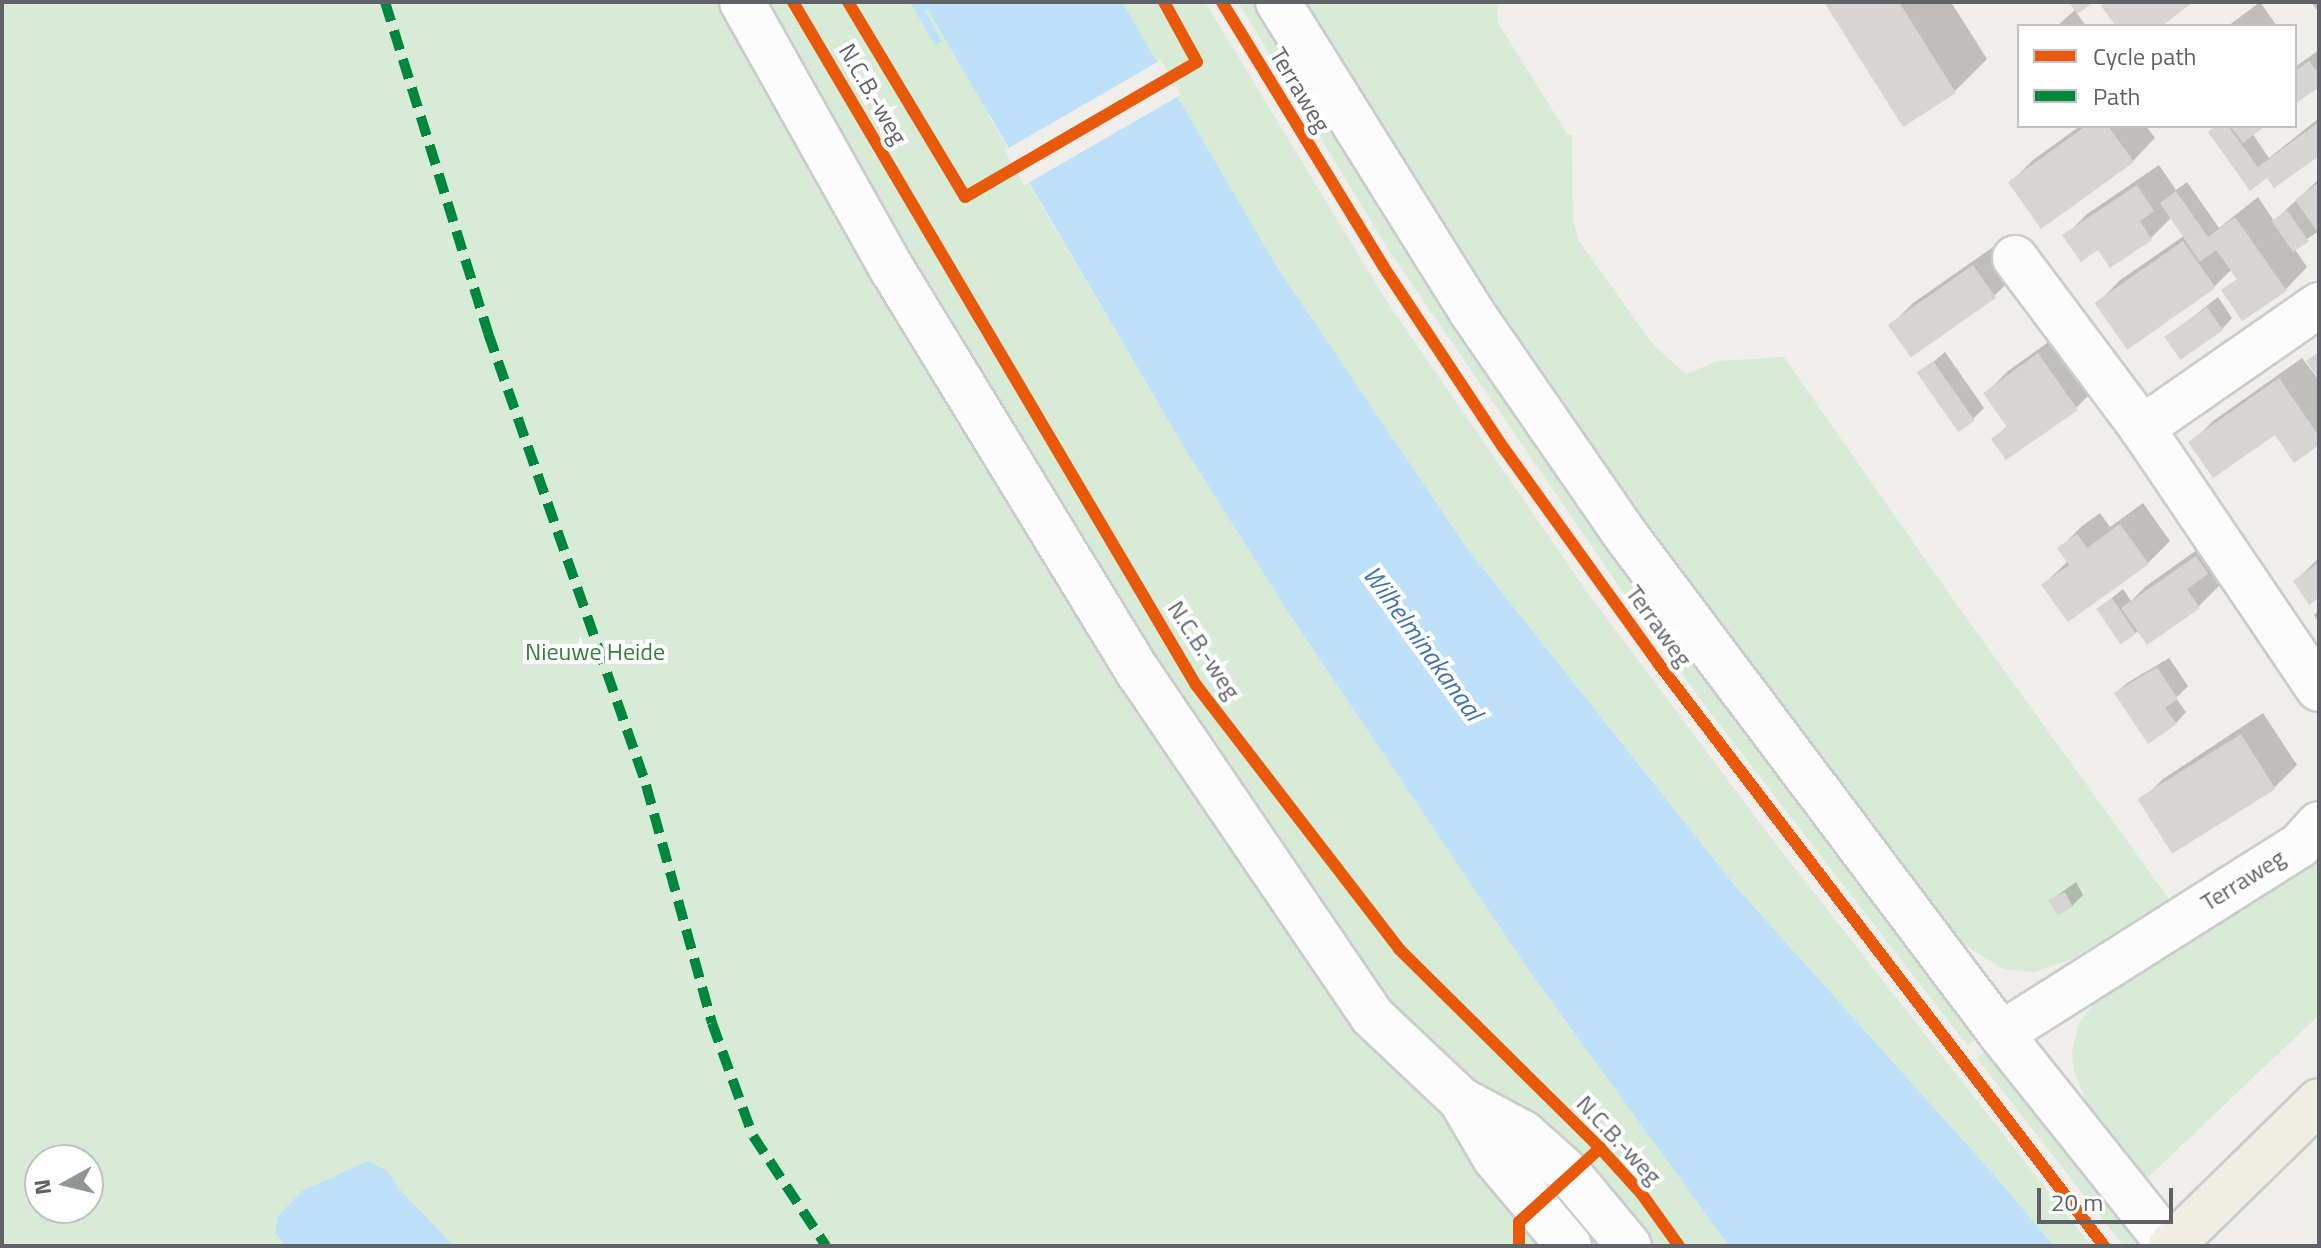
<!DOCTYPE html>
<style>
body{margin:0}
#map{position:relative;width:2321px;height:1248px;overflow:hidden;background:#efeeea;font-family:"Titillium Web",sans-serif}
div>[style]{position:absolute}
.green>*{inset:0;background:#d8ebd6;transform-origin:0 0}
.water>*{inset:0;background:#bfe0f9}
.pier>*{inset:0;background:#efeeea;transform-origin:0 0}
.shadow>*{inset:0;background:#0003}
.building>*{inset:0;background:#d6d5d3;transform-origin:0 0}
.roads{filter:drop-shadow(2px 0 #cbcccc) drop-shadow(-2px 0 #cbcccc) drop-shadow(0 2px #cbcccc) drop-shadow(0 -2px #cbcccc)}
.street>*{height:44px;margin:-22px;padding:0 22px;transform-origin:22px;border-radius:22px;background:#fdfcfc}
.secondary>*{height:44px;margin:-22px;padding:0 22px;transform-origin:22px;border-radius:22px;background:#fdfcfc}
.highway>*{height:44px;margin:-22px;padding:0 22px;transform-origin:22px;border-radius:22px;background:#f0ede3}
.quiet>*{height:10px;margin-top:-5px;transform-origin:0;background:repeating-linear-gradient(90deg,#00873e 0 20px,transparent 0 30px)}
.cycleway>*{height:12px;margin:-6px;padding:0 6px;transform-origin:6px;border-radius:6px;background:#e8590c}
span{translate:-50% -50%;white-space:nowrap;text-align:center;line-height:1.15;-webkit-text-stroke:8px #fff;paint-order:stroke}
.street-label{font-size:24px;color:#5f6368}
.park-label{font-size:24px;color:#348238}
.water-label{font-size:26px;color:#4174aa;font-style:italic}
.frame{position:absolute;inset:0;border:4px solid #5f6368;pointer-events:none}
.legend{position:absolute;left:2017px;top:24px;width:280px;height:104px;box-sizing:border-box;background:#fff;border:2px solid #bfc1c3;margin:0;padding:10px 14px;list-style:none;font-size:24px;color:#5f6368}
.legend li{display:flex;align-items:center;gap:16px;height:40px}
.legend b{width:40px;border:2px solid #bfc1c3}
.north{position:absolute;left:24px;top:1144px;width:80px;height:80px;box-sizing:border-box;background:#fff;border:2px solid #bfc1c3;border-radius:50%;rotate:262deg;font-size:22px;font-weight:700;line-height:32px;text-align:center;color:#5f6368}
.north::after{content:'';display:block;margin:auto;width:28px;height:36px;background:#919496;clip-path:polygon(50% 0,100% 100%,50% 72%,0 100%)}
.scale{position:absolute;left:2037px;top:1188px;width:136px;height:36px;box-sizing:border-box;border:4px solid #5f6368;border-top:0;padding-left:10px;font-size:24px;line-height:28px;white-space:nowrap;color:#5f6368;-webkit-text-stroke:6px #fff;paint-order:stroke}
</style>
<div id="map">
<div class="green">
<div style="clip-path:polygon(evenodd,2px 2px,1205px 2px,1389px 305px,1590px 596px,1768px 834px,2091px 1246px,2054px 1246px,1996px 1177px,1736px 887px,1469px 551px,1275px 264px,987px 113px,1185px 449px,1290px 615px,1530px 972px,1729px 1246px,2px 1246px,2px 2px,40px 1160px,88px 1160px,88px 1208px,40px 1208px,40px 1160px)"></div>
<div style="clip-path:polygon(1238px 2px,1254px 2px,1364px 183px,1553px 472px,1717px 696px,1978px 1038px,1967px 1045px,1703px 703px,1619px 586px,1390px 252px)"></div>
<div style="clip-path:polygon(1304px 2px,1497px 2px,1498px 23px,1568px 135px,1572px 135px,1573px 220px,1579px 241px,1654px 346px,1686px 374px,1718px 361px,1784px 357px,1957px 605px,2169px 899px,2072px 959px,2035px 972px,2003px 969px,1958px 941px,1672px 568px,1476px 280px)"></div>
<div style="clip-path:polygon(2319px 856px,2319px 1015px,2144px 1181px,2090px 1111px,2074px 1071px,2072px 1052px,2079px 1023px,2100px 995px)"></div>
<div style="left:1987px;top:1050px;width:248px;height:13px;rotate:52deg"></div>
</div>
<div class="water">
<div style="clip-path:polygon(910px 2px,1122px 2px,1275px 264px,1469px 551px,1736px 887px,1996px 1177px,2054px 1246px,1729px 1246px,1530px 972px,1290px 615px,1185px 449px,928px 10px,925px 11px,942px 41px,935px 45px)"></div>
<div style="clip-path:polygon(368px 1161px,387px 1171px,402px 1192px,454px 1246px,286px 1246px,275px 1233px,278px 1216px,302px 1191px)"></div>
</div>
<div class="pier">
<div style="left:1161px;top:60px;width:40px;height:181px;rotate:60deg"></div>
</div>
<div class="shadow">
<div style="clip-path:polygon(1826px 2px,1951px 2px,1987px 59px,1955px 91px,1903px 124px)"></div>
<div style="clip-path:polygon(2071px 2px,2091px 2px,2076px 12px,2086px 26px,2057px 26px,2076px 9px)"></div>
<div style="clip-path:polygon(2260px 2px,2277px 26px,2228px 26px)"></div>
<div style="clip-path:polygon(2311px 2px,2319px 2px,2319px 13px)"></div>
<div style="clip-path:polygon(2319px 50px,2319px 84px,2295px 102px,2295px 67px)"></div>
<div style="clip-path:polygon(2319px 118px,2319px 153px,2265px 177px,2216px 126px,2262px 126px,2252px 133px,2269px 158px)"></div>
<div style="clip-path:polygon(2080px 126px,2146px 126px,2155px 138px,2133px 161px,2011px 182px,2033px 160px)"></div>
<div style="clip-path:polygon(2159px 165px,2176px 190px,2187px 182px,2219px 228px,2258px 197px,2274px 221px,2319px 179px,2319px 231px,2294px 248px,2307px 267px,2285px 290px,2223px 290px,2246px 275px,2232px 269px,2215px 286px,2128px 347px,2097px 304px,2119px 281px,2185px 235px,2172px 217px,2151px 238px,2099px 247px,2065px 236px,2087px 214px)"></div>
<div style="clip-path:polygon(1996px 245px,2017px 274px,1994px 296px,1891px 325px,1913px 303px)"></div>
<div style="clip-path:polygon(2218px 297px,2232px 318px,2222px 329px,2167px 337px)"></div>
<div style="clip-path:polygon(2061px 333px,2098px 386px,2076px 408px,1994px 439px,2008px 425px,1986px 393px,2008px 371px)"></div>
<div style="clip-path:polygon(1945px 352px,1984px 408px,1973px 419px,1919px 374px)"></div>
<div style="clip-path:polygon(2302px 358px,2319px 380px,2319px 442px,2275px 432px,2191px 443px,2213px 421px)"></div>
<div style="clip-path:polygon(2143px 503px,2170px 541px,2148px 563px,2043px 585px,2068px 561px,2060px 548px,2082px 526px,2100px 513px,2110px 527px)"></div>
<div style="clip-path:polygon(2218px 535px,2229px 551px,2210px 569px,2221px 584px,2199px 606px,2135px 633px,2099px 608px,2123px 589px,2131px 601px,2146px 586px)"></div>
<div style="clip-path:polygon(2319px 558px,2319px 595px,2295px 581px)"></div>
<div style="clip-path:polygon(2319px 610px,2319px 623px,2314px 615px)"></div>
<div style="clip-path:polygon(2169px 658px,2188px 686px,2176px 698px,2186px 712px,2176px 723px,2116px 693px,2127px 683px)"></div>
<div style="clip-path:polygon(2263px 713px,2297px 765px,2275px 787px,2141px 801px,2163px 779px)"></div>
<div style="clip-path:polygon(2076px 882px,2083px 895px,2072px 906px,2051px 900px)"></div>
</div>
<div class="building">
<div style="clip-path:polygon(1824px 2px,1899px 2px,1956px 93px,1903px 127px)"></div>
<div style="clip-path:polygon(2069px 2px,2094px 2px,2077px 14px)"></div>
<div style="clip-path:polygon(2106px 2px,2193px 2px,2162px 26px,2116px 26px,2101px 6px)"></div>
<div style="clip-path:polygon(2309px 61px,2319px 74px,2319px 87px,2295px 104px,2295px 71px)"></div>
<div style="clip-path:polygon(2319px 122px,2319px 156px,2274px 188px,2267px 178px,2250px 191px,2208px 132px,2216px 126px,2228px 126px,2258px 167px)"></div>
<div style="clip-path:polygon(2086px 126px,2108px 126px,2134px 162px,2041px 229px,2008px 182px)"></div>
<div style="clip-path:polygon(2230px 126px,2265px 126px,2243px 143px)"></div>
<div style="clip-path:polygon(2319px 182px,2319px 234px,2295px 200px)"></div>
<div style="clip-path:polygon(2137px 185px,2154px 211px,2140px 221px,2152px 240px,2110px 268px,2098px 250px,2081px 262px,2062px 235px)"></div>
<div style="clip-path:polygon(2176px 191px,2208px 237px,2235px 217px,2287px 291px,2242px 321px,2221px 290px,2237px 279px,2216px 250px,2200px 262px,2160px 203px)"></div>
<div style="left:2287px;top:210px;width:38px;height:19px;rotate:55deg"></div>
<div style="left:2183px;top:241px;width:57px;height:108px;rotate:55deg"></div>
<div style="left:1973px;top:265px;width:40px;height:104px;rotate:55deg"></div>
<div style="left:2207px;top:307px;width:28px;height:52px;rotate:55deg"></div>
<div style="clip-path:polygon(2319px 352px,2319px 379px,2306px 361px)"></div>
<div style="clip-path:polygon(2038px 353px,2078px 410px,2006px 460px,1991px 439px,2007px 427px,1983px 393px)"></div>
<div style="left:1933px;top:361px;width:73px;height:20px;rotate:55deg"></div>
<div style="clip-path:polygon(2279px 378px,2319px 436px,2319px 445px,2294px 463px,2275px 435px,2213px 478px,2188px 442px)"></div>
<div style="clip-path:polygon(2120px 524px,2149px 564px,2068px 622px,2041px 585px,2069px 565px,2057px 548px,2077px 534px,2087px 548px)"></div>
<div style="clip-path:polygon(2196px 556px,2208px 574px,2187px 589px,2200px 608px,2147px 645px,2121px 608px)"></div>
<div style="clip-path:polygon(2319px 562px,2319px 598px,2309px 605px,2293px 581px)"></div>
<div style="left:2112px;top:598px;width:43px;height:19px;rotate:56deg"></div>
<div style="clip-path:polygon(2157px 667px,2178px 699px,2165px 708px,2177px 724px,2148px 744px,2114px 693px)"></div>
<div style="left:2241px;top:734px;width:65px;height:122px;rotate:58deg"></div>
<div style="clip-path:polygon(2065px 892px,2073px 907px,2058px 915px,2048px 900px)"></div>
</div>
<div class="roads">
<div class="street">
<div style="left:1278px;top:2px;width:364px;rotate:58deg"></div>
<div style="left:1471px;top:311px;width:275px;rotate:55.4deg"></div>
<div style="left:1627px;top:537px;width:622px;rotate:53.04deg"></div>
<div style="left:2001px;top:1034px;width:271px;rotate:51.4deg"></div>
<div style="left:2015px;top:258px;width:212px;rotate:53.2deg"></div>
<div style="left:2319px;top:305px;width:216px;rotate:145.2deg"></div>
<div style="left:2142px;top:428px;width:315px;rotate:55.9deg"></div>
<div style="left:2001px;top:1034px;width:354px;rotate:-32.3deg"></div>
<div style="left:2300px;top:845px;width:28px;rotate:-48deg"></div>
</div>
<div class="secondary">
<div style="left:742px;top:2px;width:306px;rotate:60.7deg"></div>
<div style="left:892px;top:269px;width:474px;rotate:58.6deg"></div>
<div style="left:1139px;top:673px;width:415px;rotate:55.8deg"></div>
<div style="left:1372px;top:1016px;width:122px;rotate:43.3deg"></div>
<div style="left:1461px;top:1100px;width:70px;rotate:28deg"></div>
<div style="left:1523px;top:1133px;width:63px;rotate:41.8deg"></div>
<div style="left:1570px;top:1175px;width:92px;rotate:50.3deg"></div>
<div style="left:1461px;top:1100px;width:67px;rotate:59.6deg"></div>
<div style="left:1495px;top:1158px;width:115px;rotate:49.9deg"></div>
</div>
<div class="highway">
<div style="left:2171px;top:1246px;width:207px;rotate:-44.4deg"></div>
</div>
</div>
<div class="quiet">
<div style="left:385px;top:2px;width:347px;rotate:72.7deg"></div>
<div style="left:488px;top:333px;width:479px;rotate:70.7deg"></div>
<div style="left:646px;top:785px;width:247px;rotate:74.5deg"></div>
<div style="left:712px;top:1023px;width:120px;rotate:70.1deg"></div>
<div style="left:753px;top:1136px;width:132px;rotate:56.4deg"></div>
</div>
<div class="cycleway">
<div style="left:793px;top:2px;width:793px;rotate:59.46deg"></div>
<div style="left:1196px;top:685px;width:333px;rotate:52.4deg"></div>
<div style="left:1399px;top:949px;width:283px;rotate:44.7deg"></div>
<div style="left:1600px;top:1148px;width:61px;rotate:47.7deg"></div>
<div style="left:1641px;top:1193px;width:65px;rotate:54.4deg"></div>
<div style="left:848px;top:2px;width:227px;rotate:59deg"></div>
<div style="left:965px;top:197px;width:268px;rotate:-30.2deg"></div>
<div style="left:1197px;top:62px;width:68px;rotate:-118.8deg"></div>
<div style="left:1222px;top:2px;width:309px;rotate:58.6deg"></div>
<div style="left:1383px;top:266px;width:217px;rotate:56.5deg"></div>
<div style="left:1503px;top:447px;width:266px;rotate:54.3deg"></div>
<div style="left:1658px;top:663px;width:734px;rotate:52.58deg"></div>
<div style="left:1519px;top:1246px;width:24px;rotate:-90deg"></div>
<div style="left:1519px;top:1222px;width:110px;rotate:-42.4deg"></div>
</div>
<div class="street-label">
<span style="left:1300px;top:90px;rotate:59deg">Terraweg</span>
<span style="left:873px;top:94px;rotate:60deg">N.C.B.-weg</span>
<span style="left:1659px;top:626px;rotate:54deg">Terraweg</span>
<span style="left:1204px;top:650px;rotate:57deg">N.C.B.-weg</span>
<span style="left:2243px;top:880px;rotate:-32deg">Terraweg</span>
<span style="left:1619px;top:1140px;rotate:47deg">N.C.B.-weg</span>
</div>
<div class="park-label">
<span style="left:595px;top:652px">Nieuwe Heide</span>
</div>
<div class="water-label">
<span style="left:1423px;top:643px;rotate:54deg">Wilhelminakanaal</span>
</div>
<div class="frame"></div>
<ul class="legend">
<li><b style="height:10px;background:#e8590c"></b>Cycle path</li>
<li><b style="height:10px;background:#00873e"></b>Path</li>
</ul>
<div class="north">N</div>
<div class="scale">20 m</div>
</div>
